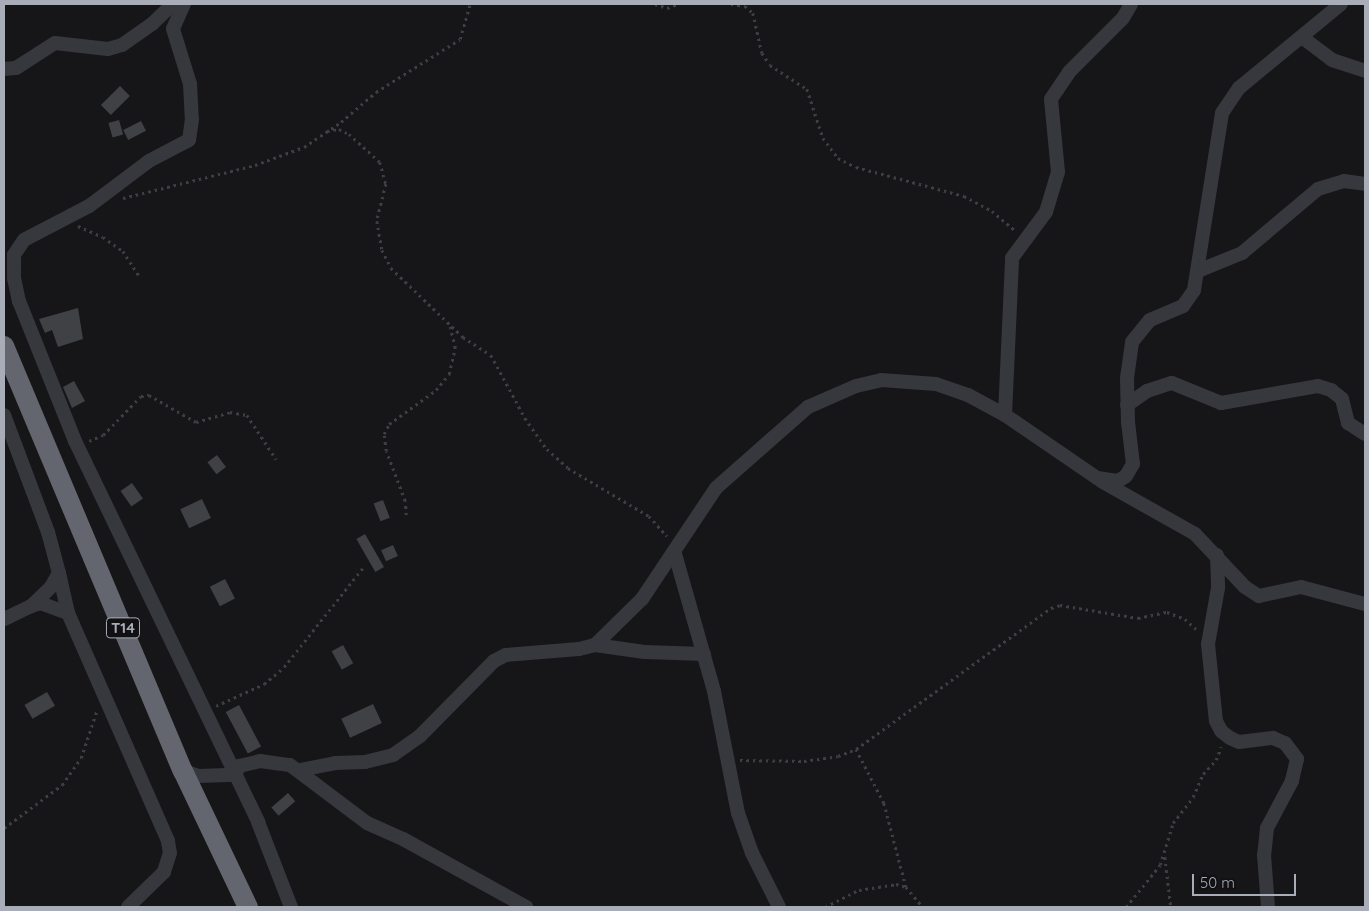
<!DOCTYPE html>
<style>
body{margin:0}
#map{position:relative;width:1369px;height:911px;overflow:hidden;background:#161618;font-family:Quicksand,sans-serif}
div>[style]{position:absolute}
.building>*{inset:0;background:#404145;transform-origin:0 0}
.path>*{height:2.5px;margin-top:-1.25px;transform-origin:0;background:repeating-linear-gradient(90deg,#3d3f44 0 2.5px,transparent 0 6.5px)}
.minor>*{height:14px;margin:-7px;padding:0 7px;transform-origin:7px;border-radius:7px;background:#37383d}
.highway>*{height:20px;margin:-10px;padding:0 10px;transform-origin:10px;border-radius:10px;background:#63666e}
span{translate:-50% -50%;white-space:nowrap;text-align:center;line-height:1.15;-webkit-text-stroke:4px #111113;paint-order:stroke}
.shield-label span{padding:1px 4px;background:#111113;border:1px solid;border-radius:4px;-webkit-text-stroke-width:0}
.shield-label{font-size:15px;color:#a8adb8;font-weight:700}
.frame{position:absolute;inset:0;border:5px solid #a8adb8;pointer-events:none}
.scale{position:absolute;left:1192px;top:874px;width:104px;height:22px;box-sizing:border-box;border:2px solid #a8adb8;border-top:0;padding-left:6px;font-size:15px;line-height:18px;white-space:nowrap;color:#a8adb8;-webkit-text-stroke:4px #111113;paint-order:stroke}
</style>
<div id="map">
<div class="building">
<div style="left:120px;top:86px;width:14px;height:27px;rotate:45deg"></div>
<div style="left:119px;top:120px;width:15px;height:11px;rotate:74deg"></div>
<div style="left:141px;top:121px;width:11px;height:20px;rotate:63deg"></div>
<div style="clip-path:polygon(78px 308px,83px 339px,58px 347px,52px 330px,45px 333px,39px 319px)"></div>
<div style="clip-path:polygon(74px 381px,85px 401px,72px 408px,63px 387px)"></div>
<div style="left:217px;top:455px;width:15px;height:12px;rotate:53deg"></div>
<div style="left:132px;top:483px;width:19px;height:14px;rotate:55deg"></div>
<div style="left:202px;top:499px;width:21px;height:24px;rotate:65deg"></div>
<div style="left:383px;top:500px;width:19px;height:10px;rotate:69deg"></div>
<div style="left:365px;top:534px;width:38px;height:10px;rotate:60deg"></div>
<div style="left:393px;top:545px;width:12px;height:13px;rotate:66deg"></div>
<div style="left:225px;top:579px;width:22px;height:17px;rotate:63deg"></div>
<div style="left:343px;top:645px;width:21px;height:13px;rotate:61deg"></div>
<div style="left:47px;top:692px;width:16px;height:26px;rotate:60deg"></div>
<div style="left:373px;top:704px;width:21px;height:35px;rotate:65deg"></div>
<div style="left:239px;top:705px;width:47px;height:15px;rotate:62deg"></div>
<div style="left:288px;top:793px;width:11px;height:22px;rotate:49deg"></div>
</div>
<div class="path">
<div style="left:655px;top:4px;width:13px;rotate:18deg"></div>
<div style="left:667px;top:8px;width:12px;rotate:-20deg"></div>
<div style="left:731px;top:4px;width:14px;rotate:8deg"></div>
<div style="left:745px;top:6px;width:11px;rotate:41deg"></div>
<div style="left:753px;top:13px;width:41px;rotate:77.3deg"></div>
<div style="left:762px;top:53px;width:14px;rotate:56deg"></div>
<div style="left:770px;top:65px;width:44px;rotate:33deg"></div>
<div style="left:807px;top:89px;width:52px;rotate:71.9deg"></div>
<div style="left:823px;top:138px;width:25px;rotate:53deg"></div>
<div style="left:838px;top:158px;width:20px;rotate:27deg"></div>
<div style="left:856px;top:167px;width:112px;rotate:15deg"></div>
<div style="left:964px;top:196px;width:32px;rotate:28deg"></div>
<div style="left:992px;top:211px;width:31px;rotate:40deg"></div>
<div style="left:327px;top:131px;width:12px;rotate:-9deg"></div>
<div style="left:339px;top:129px;width:11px;rotate:27deg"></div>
<div style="left:349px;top:134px;width:42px;rotate:42.1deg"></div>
<div style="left:380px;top:162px;width:23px;rotate:75deg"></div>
<div style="left:386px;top:184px;width:38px;rotate:104deg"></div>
<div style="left:377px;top:221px;width:29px;rotate:80deg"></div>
<div style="left:382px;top:250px;width:20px;rotate:63deg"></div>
<div style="left:391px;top:268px;width:100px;rotate:43.8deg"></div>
<div style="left:463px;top:337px;width:33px;rotate:33deg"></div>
<div style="left:491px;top:355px;width:72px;rotate:61.6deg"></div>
<div style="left:525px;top:418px;width:38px;rotate:55deg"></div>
<div style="left:547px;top:449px;width:28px;rotate:42deg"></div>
<div style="left:568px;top:468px;width:94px;rotate:30.7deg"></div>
<div style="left:649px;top:516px;width:27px;rotate:48deg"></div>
<div style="left:123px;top:198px;width:136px;rotate:-14deg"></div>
<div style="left:255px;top:165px;width:52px;rotate:-20.2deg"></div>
<div style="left:304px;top:147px;width:45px;rotate:-34deg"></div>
<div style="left:341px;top:122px;width:46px;rotate:-40.6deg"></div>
<div style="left:376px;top:92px;width:99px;rotate:-32.2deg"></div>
<div style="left:460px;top:39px;width:36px;rotate:-74deg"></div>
<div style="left:78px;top:226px;width:27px;rotate:24deg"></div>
<div style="left:103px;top:237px;width:24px;rotate:35deg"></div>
<div style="left:123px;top:251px;width:30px;rotate:57deg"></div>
<div style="left:89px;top:441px;width:15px;rotate:-23deg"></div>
<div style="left:103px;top:435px;width:54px;rotate:-45.7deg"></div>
<div style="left:141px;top:396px;width:8px;rotate:-7deg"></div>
<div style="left:149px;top:395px;width:54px;rotate:29.9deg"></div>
<div style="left:196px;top:422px;width:35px;rotate:-16deg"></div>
<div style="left:230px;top:412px;width:17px;rotate:10deg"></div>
<div style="left:247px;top:415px;width:53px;rotate:56.6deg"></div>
<div style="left:406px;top:515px;width:14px;rotate:-94deg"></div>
<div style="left:405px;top:501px;width:53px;rotate:-110.8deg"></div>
<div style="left:386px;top:451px;width:17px;rotate:-97deg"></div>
<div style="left:384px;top:434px;width:11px;rotate:-63deg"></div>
<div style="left:389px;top:424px;width:58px;rotate:-35.9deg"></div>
<div style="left:436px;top:390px;width:21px;rotate:-51deg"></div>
<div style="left:449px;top:374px;width:27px;rotate:-77deg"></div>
<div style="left:455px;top:348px;width:23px;rotate:-103deg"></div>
<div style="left:216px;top:706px;width:53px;rotate:-24.6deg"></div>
<div style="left:264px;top:684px;width:26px;rotate:-40deg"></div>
<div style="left:284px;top:667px;width:130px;rotate:-51.5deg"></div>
<div style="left:856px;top:749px;width:61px;rotate:62.6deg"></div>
<div style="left:884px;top:803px;width:87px;rotate:75.3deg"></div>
<div style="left:740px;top:760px;width:64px;rotate:0.9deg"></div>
<div style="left:804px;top:761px;width:34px;rotate:-8deg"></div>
<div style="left:838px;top:756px;width:19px;rotate:-21deg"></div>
<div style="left:856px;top:749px;width:241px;rotate:-35.9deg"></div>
<div style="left:1051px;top:608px;width:9px;rotate:-18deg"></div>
<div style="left:1060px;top:605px;width:79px;rotate:9.5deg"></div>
<div style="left:1138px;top:618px;width:30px;rotate:-12deg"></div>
<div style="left:1167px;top:612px;width:19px;rotate:21deg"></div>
<div style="left:1185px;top:619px;width:15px;rotate:42deg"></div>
<div style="left:4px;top:828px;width:72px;rotate:-36.6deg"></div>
<div style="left:62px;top:785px;width:33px;rotate:-55deg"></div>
<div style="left:81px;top:758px;width:51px;rotate:-71.6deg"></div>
<div style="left:1165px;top:857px;width:50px;rotate:83.2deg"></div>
<div style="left:825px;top:907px;width:38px;rotate:-27deg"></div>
<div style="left:859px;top:890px;width:37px;rotate:-9deg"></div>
<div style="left:896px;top:884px;width:10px;rotate:17deg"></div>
<div style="left:906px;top:887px;width:26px;rotate:50deg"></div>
<div style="left:1126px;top:907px;width:54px;rotate:-51deg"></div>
<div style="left:1160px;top:865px;width:44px;rotate:-72.8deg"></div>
<div style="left:1173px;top:823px;width:33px;rotate:-52deg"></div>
<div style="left:1193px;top:797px;width:25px;rotate:-67deg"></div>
<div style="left:1203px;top:774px;width:19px;rotate:-47deg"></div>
<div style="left:1216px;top:760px;width:14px;rotate:-69deg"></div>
</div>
<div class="minor">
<div style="left:184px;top:4px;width:27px;rotate:114deg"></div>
<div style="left:173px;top:29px;width:58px;rotate:72.8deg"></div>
<div style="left:190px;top:84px;width:35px;rotate:87deg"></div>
<div style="left:192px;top:119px;width:21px;rotate:98deg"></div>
<div style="left:189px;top:140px;width:45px;rotate:152.3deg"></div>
<div style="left:149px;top:161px;width:75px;rotate:143.1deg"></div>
<div style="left:89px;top:206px;width:73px;rotate:152.4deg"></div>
<div style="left:24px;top:240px;width:18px;rotate:124deg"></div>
<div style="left:14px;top:255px;width:23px;rotate:90deg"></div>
<div style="left:14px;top:278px;width:24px;rotate:78deg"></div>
<div style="left:19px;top:301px;width:151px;rotate:68.2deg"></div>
<div style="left:75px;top:441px;width:423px;rotate:64.3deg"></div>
<div style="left:258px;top:822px;width:91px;rotate:68.8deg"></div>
<div style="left:1303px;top:38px;width:36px;rotate:37deg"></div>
<div style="left:1332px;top:60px;width:35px;rotate:18deg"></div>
<div style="left:4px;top:69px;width:12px;rotate:-5deg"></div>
<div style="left:16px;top:68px;width:46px;rotate:-32.7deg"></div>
<div style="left:55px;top:43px;width:53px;rotate:6.5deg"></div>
<div style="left:108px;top:49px;width:15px;rotate:-16deg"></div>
<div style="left:122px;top:45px;width:37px;rotate:-35deg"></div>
<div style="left:152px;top:24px;width:29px;rotate:-44deg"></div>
<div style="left:1198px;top:271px;width:48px;rotate:-22.2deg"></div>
<div style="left:1242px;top:253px;width:99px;rotate:-40.1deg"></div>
<div style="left:1318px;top:189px;width:27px;rotate:-17deg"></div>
<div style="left:1344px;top:181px;width:21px;rotate:8deg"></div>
<div style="left:1127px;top:405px;width:24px;rotate:-35deg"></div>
<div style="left:1147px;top:391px;width:26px;rotate:-18deg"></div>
<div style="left:1172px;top:383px;width:53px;rotate:22.2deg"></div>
<div style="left:1221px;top:403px;width:98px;rotate:-9.9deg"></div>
<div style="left:1318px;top:386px;width:14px;rotate:17deg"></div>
<div style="left:1331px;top:390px;width:14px;rotate:39deg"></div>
<div style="left:1342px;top:399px;width:25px;rotate:76deg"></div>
<div style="left:1348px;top:423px;width:20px;rotate:33deg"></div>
<div style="left:4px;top:415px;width:125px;rotate:69.4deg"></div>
<div style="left:48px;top:532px;width:42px;rotate:75deg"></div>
<div style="left:59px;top:573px;width:16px;rotate:120deg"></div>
<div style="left:51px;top:587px;width:28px;rotate:136deg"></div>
<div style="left:31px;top:606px;width:30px;rotate:154deg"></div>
<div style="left:1005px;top:415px;width:157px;rotate:-87.4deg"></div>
<div style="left:1012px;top:258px;width:57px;rotate:-53.5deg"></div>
<div style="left:1046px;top:212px;width:42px;rotate:-73.3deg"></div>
<div style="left:1058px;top:172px;width:73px;rotate:-95.5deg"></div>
<div style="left:1051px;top:99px;width:32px;rotate:-56deg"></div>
<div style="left:1069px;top:72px;width:76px;rotate:-45deg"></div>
<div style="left:1123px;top:18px;width:16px;rotate:-60deg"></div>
<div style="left:1101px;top:481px;width:108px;rotate:29.4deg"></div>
<div style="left:1195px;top:534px;width:73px;rotate:46.7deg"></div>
<div style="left:1245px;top:587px;width:17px;rotate:33deg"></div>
<div style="left:1259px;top:596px;width:43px;rotate:-12.1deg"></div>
<div style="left:1301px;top:587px;width:66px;rotate:14.9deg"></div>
<div style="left:675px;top:554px;width:142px;rotate:74.1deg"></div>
<div style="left:714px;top:691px;width:124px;rotate:78.9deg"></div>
<div style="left:738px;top:813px;width:42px;rotate:70.7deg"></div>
<div style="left:752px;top:853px;width:60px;rotate:63.4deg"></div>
<div style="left:1217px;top:555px;width:33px;rotate:88deg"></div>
<div style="left:1218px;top:588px;width:57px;rotate:100.1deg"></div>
<div style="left:1208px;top:644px;width:77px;rotate:84.1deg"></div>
<div style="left:1216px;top:721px;width:11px;rotate:63deg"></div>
<div style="left:1221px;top:731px;width:11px;rotate:38deg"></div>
<div style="left:1230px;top:738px;width:10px;rotate:24deg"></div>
<div style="left:1239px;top:742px;width:34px;rotate:-7deg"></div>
<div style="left:1273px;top:738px;width:13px;rotate:23deg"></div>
<div style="left:1285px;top:743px;width:20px;rotate:53deg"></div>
<div style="left:1297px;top:759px;width:23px;rotate:103deg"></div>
<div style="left:1292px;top:781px;width:53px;rotate:118deg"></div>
<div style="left:1267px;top:828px;width:27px;rotate:96deg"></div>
<div style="left:1264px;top:855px;width:52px;rotate:85.6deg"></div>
<div style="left:59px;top:573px;width:41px;rotate:77.3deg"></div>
<div style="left:68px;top:613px;width:249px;rotate:66.3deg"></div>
<div style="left:168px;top:841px;width:12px;rotate:81deg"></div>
<div style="left:170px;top:853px;width:20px;rotate:108deg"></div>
<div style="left:164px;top:872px;width:50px;rotate:135.8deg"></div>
<div style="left:31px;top:606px;width:9px;rotate:-18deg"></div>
<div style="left:40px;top:603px;width:30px;rotate:20deg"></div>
<div style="left:595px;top:645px;width:50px;rotate:8deg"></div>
<div style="left:645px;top:652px;width:59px;rotate:1.9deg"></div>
<div style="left:300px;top:770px;width:36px;rotate:-11deg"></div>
<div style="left:335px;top:763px;width:30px;rotate:-2deg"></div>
<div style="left:365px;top:762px;width:29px;rotate:-14deg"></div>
<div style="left:393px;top:755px;width:33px;rotate:-35deg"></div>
<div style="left:420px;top:736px;width:105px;rotate:-45.4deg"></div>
<div style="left:494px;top:661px;width:13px;rotate:-27deg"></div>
<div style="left:506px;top:655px;width:73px;rotate:-4.7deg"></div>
<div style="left:579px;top:649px;width:16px;rotate:-14deg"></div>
<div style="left:595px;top:645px;width:66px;rotate:-44.4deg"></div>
<div style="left:642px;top:599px;width:133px;rotate:-56.3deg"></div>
<div style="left:716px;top:488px;width:123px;rotate:-41.4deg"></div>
<div style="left:808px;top:407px;width:52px;rotate:-23.6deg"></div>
<div style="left:856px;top:386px;width:26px;rotate:-13deg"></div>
<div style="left:881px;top:380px;width:55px;rotate:4.2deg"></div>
<div style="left:936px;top:384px;width:34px;rotate:19deg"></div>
<div style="left:968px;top:395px;width:42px;rotate:28.4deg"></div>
<div style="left:1005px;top:415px;width:112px;rotate:34.4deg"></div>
<div style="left:1097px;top:478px;width:21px;rotate:8deg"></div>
<div style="left:1118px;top:481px;width:9px;rotate:-32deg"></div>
<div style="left:1126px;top:476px;width:14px;rotate:-60deg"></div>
<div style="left:1133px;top:464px;width:42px;rotate:-96.8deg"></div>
<div style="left:1128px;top:422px;width:44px;rotate:-91.3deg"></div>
<div style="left:1127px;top:378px;width:36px;rotate:-82deg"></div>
<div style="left:1132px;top:342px;width:28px;rotate:-51deg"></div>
<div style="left:1150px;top:320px;width:36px;rotate:-23deg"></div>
<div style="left:1183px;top:306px;width:19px;rotate:-55deg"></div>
<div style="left:1194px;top:290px;width:179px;rotate:-81deg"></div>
<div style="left:1222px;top:113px;width:30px;rotate:-56deg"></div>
<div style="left:1239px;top:88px;width:132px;rotate:-39.5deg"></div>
<div style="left:183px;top:771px;width:16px;rotate:18deg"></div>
<div style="left:198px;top:776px;width:37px;rotate:-2deg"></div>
<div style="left:235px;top:775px;width:10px;rotate:-66deg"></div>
<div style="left:239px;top:766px;width:22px;rotate:-13deg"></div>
<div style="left:260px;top:761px;width:30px;rotate:8deg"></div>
<div style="left:290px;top:765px;width:96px;rotate:37deg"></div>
<div style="left:367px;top:823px;width:39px;rotate:24deg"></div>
<div style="left:403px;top:839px;width:141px;rotate:28.9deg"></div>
</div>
<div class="highway">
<div style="left:4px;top:346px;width:461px;rotate:67.2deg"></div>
<div style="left:183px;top:771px;width:151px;rotate:64.5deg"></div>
</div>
<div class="shield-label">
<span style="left:123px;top:628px">T14</span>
</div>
<div class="frame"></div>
<div class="scale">50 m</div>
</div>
